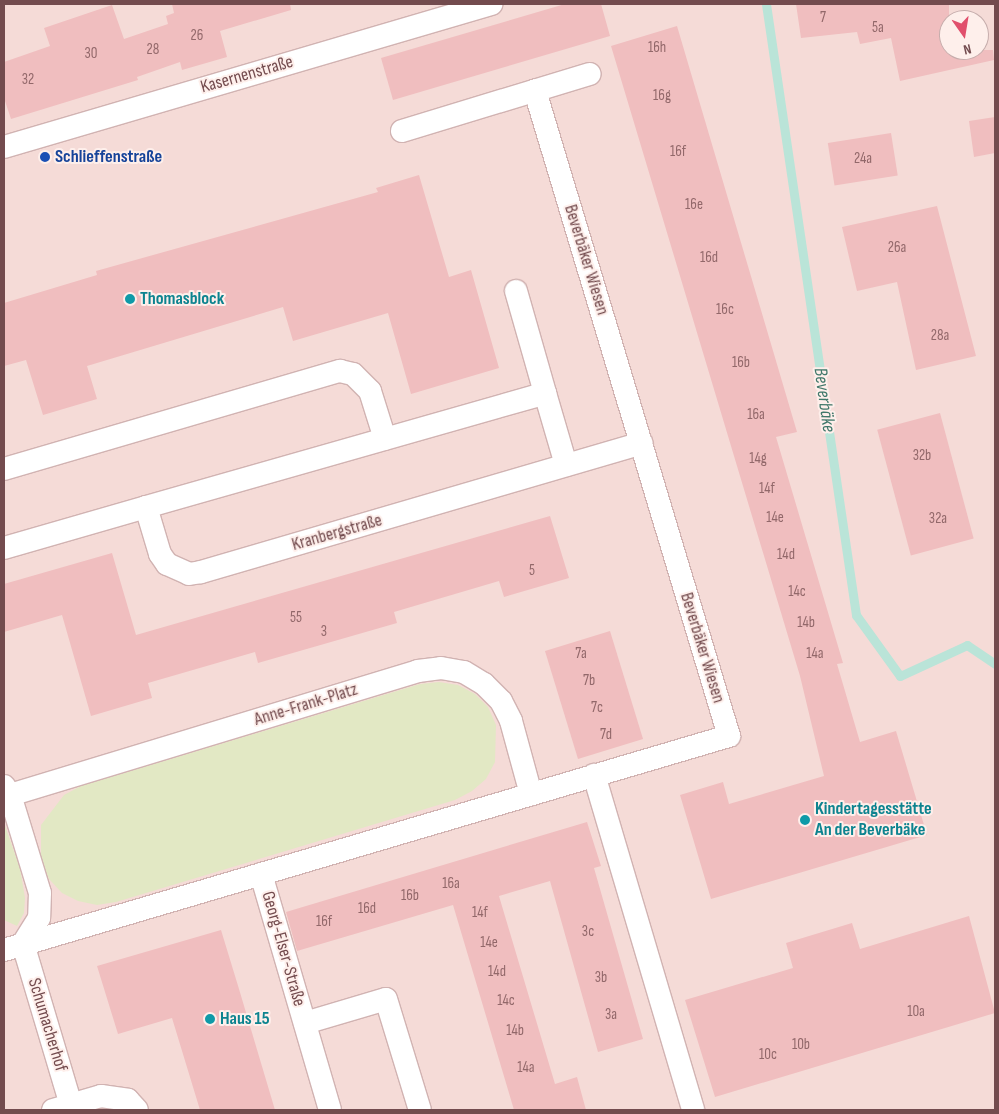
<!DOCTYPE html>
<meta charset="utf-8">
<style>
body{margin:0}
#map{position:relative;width:999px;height:1114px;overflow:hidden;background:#fbe9e5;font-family:"Sofia Sans Condensed",sans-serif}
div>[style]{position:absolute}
.residential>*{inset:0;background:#f5dbd7}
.green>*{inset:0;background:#e2e8c4}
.stream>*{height:9px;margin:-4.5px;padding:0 4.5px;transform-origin:4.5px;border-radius:4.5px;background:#bae4d8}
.building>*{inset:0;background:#f0bebf;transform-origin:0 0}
.roads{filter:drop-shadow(1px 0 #d1b3b2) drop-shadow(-1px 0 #d1b3b2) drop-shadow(0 1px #d1b3b2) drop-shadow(0 -1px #d1b3b2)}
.street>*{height:22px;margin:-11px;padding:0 11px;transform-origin:11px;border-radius:11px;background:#fff}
.dots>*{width:14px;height:14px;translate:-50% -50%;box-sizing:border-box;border:2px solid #feefeb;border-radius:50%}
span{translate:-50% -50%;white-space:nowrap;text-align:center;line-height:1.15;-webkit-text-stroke:4px #feefeb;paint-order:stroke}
.number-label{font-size:15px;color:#92686a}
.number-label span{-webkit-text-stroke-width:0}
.street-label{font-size:18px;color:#734b4e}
.transit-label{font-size:18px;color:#164399;font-weight:700}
.left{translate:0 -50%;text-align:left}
.culture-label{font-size:18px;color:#0d838f;font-weight:700}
.water-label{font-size:19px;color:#40786a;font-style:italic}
.frame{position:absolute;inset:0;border:5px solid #734b4e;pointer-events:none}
.north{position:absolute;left:939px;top:10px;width:50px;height:50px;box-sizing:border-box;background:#feefeb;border:1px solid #c6adac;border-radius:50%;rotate:167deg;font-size:14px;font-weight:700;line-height:20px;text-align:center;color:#734b4e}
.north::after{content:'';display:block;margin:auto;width:18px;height:22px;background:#e14f6c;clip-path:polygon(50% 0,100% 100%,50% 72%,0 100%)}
</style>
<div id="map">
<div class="residential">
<div style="clip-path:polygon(evenodd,4px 4px,995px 4px,995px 1110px,4px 1110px,4px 4px,949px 20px,979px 20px,979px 50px,949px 50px,949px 20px)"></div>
</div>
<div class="green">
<div style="clip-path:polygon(439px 682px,458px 685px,475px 694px,488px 707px,496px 725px,495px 762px,486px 779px,472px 791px,455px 800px,116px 902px,97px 905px,78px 901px,62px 893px,49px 879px,41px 861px,41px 825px,64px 795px,81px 786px,420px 684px)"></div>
<div style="clip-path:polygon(4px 823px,20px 868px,25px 898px,24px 913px,17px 926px,4px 920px)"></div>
</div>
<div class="stream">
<div style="left:766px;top:4px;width:618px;rotate:81.62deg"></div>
<div style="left:856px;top:615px;width:75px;rotate:54.2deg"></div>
<div style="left:900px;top:676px;width:74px;rotate:-24.8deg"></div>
<div style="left:967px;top:645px;width:34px;rotate:34deg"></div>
</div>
<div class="building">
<div style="clip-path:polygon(172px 4px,290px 4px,291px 10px,220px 31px,227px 57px,182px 70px,180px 62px,137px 77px,138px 80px,11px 119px,4px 98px,4px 62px,50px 46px,44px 28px,112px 5px,124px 39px,168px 24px,166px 16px,174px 13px)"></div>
<div style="clip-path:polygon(565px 4px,601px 4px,610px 36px,393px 100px,381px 58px)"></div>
<div style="clip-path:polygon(796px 4px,949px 4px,949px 50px,993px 50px,994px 60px,900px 81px,891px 38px,860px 44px,857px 32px,801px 38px)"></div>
<div style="clip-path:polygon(677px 26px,797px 432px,776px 437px,843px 663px,837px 664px,860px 742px,896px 731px,927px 835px,711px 899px,680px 795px,723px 782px,729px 804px,824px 776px,800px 676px,611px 46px)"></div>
<div style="clip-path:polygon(995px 117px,995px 153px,974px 157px,969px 121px)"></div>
<div style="left:891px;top:133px;width:43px;height:64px;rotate:81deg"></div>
<div style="clip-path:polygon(419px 175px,449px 277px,471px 270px,499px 368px,411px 394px,388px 313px,293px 341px,283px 307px,87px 366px,97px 399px,43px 415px,26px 360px,4px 366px,4px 303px,97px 275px,96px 271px,378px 192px,376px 188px)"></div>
<div style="clip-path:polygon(937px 206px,976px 356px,916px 370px,897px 282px,857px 291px,842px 227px)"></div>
<div style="left:940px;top:413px;width:130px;height:65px;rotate:75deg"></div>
<div style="clip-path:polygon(550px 516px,569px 578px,504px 597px,499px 581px,394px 612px,397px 623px,258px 663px,255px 652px,148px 683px,152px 698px,91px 716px,62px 615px,4px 632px,4px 584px,112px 553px,136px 635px)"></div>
<div style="left:610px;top:631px;width:113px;height:68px;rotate:73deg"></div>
<div style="clip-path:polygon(587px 822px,601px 866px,594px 868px,643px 1039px,598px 1052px,550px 881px,499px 896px,555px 1084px,577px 1077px,586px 1110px,514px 1110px,453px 905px,297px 951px,286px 912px)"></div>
<div style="clip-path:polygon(969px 916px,995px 1013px,715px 1097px,685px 1000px,793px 968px,786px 943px,852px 923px,860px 949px)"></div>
<div style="clip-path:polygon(221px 930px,239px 989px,275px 1110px,200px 1110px,172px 1018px,118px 1034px,97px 966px)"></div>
</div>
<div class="roads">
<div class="street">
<div style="left:402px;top:131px;width:196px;rotate:-16.9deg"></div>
<div style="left:4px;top:147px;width:508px;rotate:-16.36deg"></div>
<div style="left:516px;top:291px;width:106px;rotate:74.1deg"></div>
<div style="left:4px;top:469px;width:350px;rotate:-16.3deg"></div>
<div style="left:340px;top:371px;width:13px;rotate:13deg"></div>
<div style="left:353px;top:374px;width:24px;rotate:45deg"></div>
<div style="left:370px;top:391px;width:50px;rotate:72.6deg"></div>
<div style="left:146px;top:507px;width:415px;rotate:-15.9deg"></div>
<div style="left:545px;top:393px;width:75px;rotate:73.7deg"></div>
<div style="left:4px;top:548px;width:148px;rotate:-16.1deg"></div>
<div style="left:146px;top:507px;width:49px;rotate:73.4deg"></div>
<div style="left:160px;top:554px;width:12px;rotate:55deg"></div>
<div style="left:167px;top:564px;width:24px;rotate:24deg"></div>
<div style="left:189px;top:574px;width:12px;rotate:-9deg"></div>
<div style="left:201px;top:572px;width:459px;rotate:-16.3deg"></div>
<div style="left:594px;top:775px;width:349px;rotate:73.5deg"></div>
<div style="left:4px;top:786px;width:11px;rotate:56deg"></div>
<div style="left:10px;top:795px;width:102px;rotate:73deg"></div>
<div style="left:40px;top:893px;width:25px;rotate:92deg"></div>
<div style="left:39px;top:918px;width:31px;rotate:122deg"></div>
<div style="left:10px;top:795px;width:426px;rotate:-16.9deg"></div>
<div style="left:418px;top:671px;width:23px;rotate:-7deg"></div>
<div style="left:441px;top:668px;width:23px;rotate:10deg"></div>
<div style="left:464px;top:672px;width:23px;rotate:31deg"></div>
<div style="left:484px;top:684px;width:24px;rotate:45deg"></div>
<div style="left:501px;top:701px;width:22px;rotate:63deg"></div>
<div style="left:511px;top:721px;width:76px;rotate:74.7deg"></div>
<div style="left:261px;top:874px;width:246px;rotate:73.7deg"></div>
<div style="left:23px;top:944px;width:168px;rotate:73.4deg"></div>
<div style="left:4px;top:950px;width:756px;rotate:-16.45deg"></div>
<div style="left:729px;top:736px;width:674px;rotate:-106.74deg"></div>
<div style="left:305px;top:1023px;width:84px;rotate:-16.5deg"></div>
<div style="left:386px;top:999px;width:116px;rotate:73deg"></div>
<div style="left:53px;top:1110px;width:50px;rotate:-16.3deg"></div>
<div style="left:101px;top:1096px;width:27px;rotate:8deg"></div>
<div style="left:128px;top:1100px;width:13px;rotate:48deg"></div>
</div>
</div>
<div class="dots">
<div style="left:45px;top:157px;background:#1a4fb4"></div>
<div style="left:130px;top:299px;background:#0f9aa8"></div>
<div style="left:805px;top:820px;background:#0f9aa8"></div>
<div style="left:210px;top:1019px;background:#0f9aa8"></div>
</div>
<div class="number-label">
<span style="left:823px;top:18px">7</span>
<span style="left:878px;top:28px">5a</span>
<span style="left:197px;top:36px">26</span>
<span style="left:657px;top:48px">16h</span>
<span style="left:153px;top:50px">28</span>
<span style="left:91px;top:54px">30</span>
<span style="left:28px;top:80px">32</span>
<span style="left:662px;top:96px">16g</span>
<span style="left:678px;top:152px">16f</span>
<span style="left:863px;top:159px">24a</span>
<span style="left:694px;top:205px">16e</span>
<span style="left:897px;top:248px">26a</span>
<span style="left:709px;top:258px">16d</span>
<span style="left:725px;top:310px">16c</span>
<span style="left:940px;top:336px">28a</span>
<span style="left:741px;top:363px">16b</span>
<span style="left:756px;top:415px">16a</span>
<span style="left:922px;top:456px">32b</span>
<span style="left:758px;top:459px">14g</span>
<span style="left:767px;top:489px">14f</span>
<span style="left:775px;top:518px">14e</span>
<span style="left:938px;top:519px">32a</span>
<span style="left:786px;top:555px">14d</span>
<span style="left:532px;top:571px">5</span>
<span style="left:797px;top:592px">14c</span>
<span style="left:296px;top:618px">55</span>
<span style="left:806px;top:623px">14b</span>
<span style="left:324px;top:632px">3</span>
<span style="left:581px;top:654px">7a</span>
<span style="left:815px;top:654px">14a</span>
<span style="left:589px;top:681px">7b</span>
<span style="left:597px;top:708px">7c</span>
<span style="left:606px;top:735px">7d</span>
<span style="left:451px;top:884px">16a</span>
<span style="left:410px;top:896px">16b</span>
<span style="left:367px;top:909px">16d</span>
<span style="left:480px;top:913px">14f</span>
<span style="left:324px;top:922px">16f</span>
<span style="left:588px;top:932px">3c</span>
<span style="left:489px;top:943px">14e</span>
<span style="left:497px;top:972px">14d</span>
<span style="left:601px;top:978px">3b</span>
<span style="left:506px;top:1001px">14c</span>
<span style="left:916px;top:1012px">10a</span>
<span style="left:611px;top:1015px">3a</span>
<span style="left:515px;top:1031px">14b</span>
<span style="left:801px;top:1045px">10b</span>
<span style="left:768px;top:1055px">10c</span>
<span style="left:526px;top:1068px">14a</span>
</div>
<div class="street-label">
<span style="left:247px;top:75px;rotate:-16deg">Kasernenstraße</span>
<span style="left:586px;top:260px;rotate:73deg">Beverbäker Wiesen</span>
<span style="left:337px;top:533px;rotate:-16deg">Kranbergstraße</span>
<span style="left:702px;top:648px;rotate:73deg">Beverbäker Wiesen</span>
<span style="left:306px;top:705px;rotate:-17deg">Anne-Frank-Platz</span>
<span style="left:283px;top:949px;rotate:74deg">Georg-Elser-Straße</span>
<span style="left:47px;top:1025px;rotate:73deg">Schumacherhof</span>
</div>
<div class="transit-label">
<span class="left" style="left:55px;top:157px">Schlieffenstraße</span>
</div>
<div class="culture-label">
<span class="left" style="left:140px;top:299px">Thomasblock</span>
<span class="left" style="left:815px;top:820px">Kindertagesstätte<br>An der Beverbäke</span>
<span class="left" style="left:220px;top:1019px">Haus 15</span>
</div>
<div class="water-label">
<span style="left:824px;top:400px;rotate:82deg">Beverbäke</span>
</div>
<div class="frame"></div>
<div class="north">N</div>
</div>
